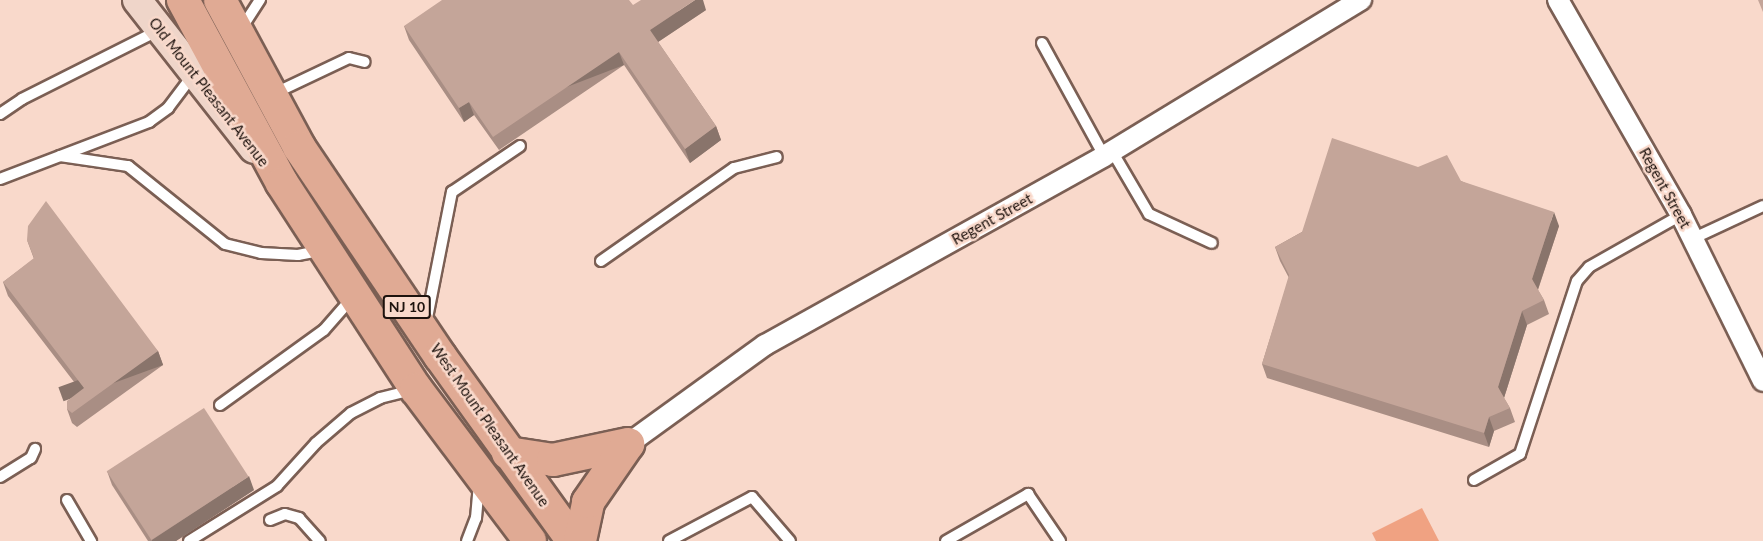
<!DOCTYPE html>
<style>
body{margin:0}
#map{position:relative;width:1763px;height:541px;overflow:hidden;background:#f9d9cb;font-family:Lato,sans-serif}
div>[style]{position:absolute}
.green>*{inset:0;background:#f0a282}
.roads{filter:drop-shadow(2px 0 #7b5f54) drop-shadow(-2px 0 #7b5f54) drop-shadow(0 2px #7b5f54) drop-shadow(0 -2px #7b5f54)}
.lane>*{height:10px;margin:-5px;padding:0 5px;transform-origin:5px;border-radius:5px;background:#fff}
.street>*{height:20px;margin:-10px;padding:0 10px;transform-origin:10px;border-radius:10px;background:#fff}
.secondary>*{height:28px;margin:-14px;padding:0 14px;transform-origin:14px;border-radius:14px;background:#efd5c9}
.primary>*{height:32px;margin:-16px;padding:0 16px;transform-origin:16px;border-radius:16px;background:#e0aa94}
.wall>*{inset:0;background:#a98e84}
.shaded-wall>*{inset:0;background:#89746b;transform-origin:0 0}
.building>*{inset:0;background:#c4a599;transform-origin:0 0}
span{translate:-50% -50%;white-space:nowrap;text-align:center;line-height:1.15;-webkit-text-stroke:5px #f9d9cb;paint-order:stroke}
.shield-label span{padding:2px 4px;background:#f9d9cb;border:2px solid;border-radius:4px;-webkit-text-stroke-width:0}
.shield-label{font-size:14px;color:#1d120d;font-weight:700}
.street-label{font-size:15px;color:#1d120d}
</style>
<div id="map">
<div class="green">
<div style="clip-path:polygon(1422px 508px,1439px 541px,1376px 541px,1372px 533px)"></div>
</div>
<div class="roads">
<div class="lane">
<div style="left:241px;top:29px;width:35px;rotate:-57deg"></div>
<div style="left:1042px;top:43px;width:129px;rotate:61.2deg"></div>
<div style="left:273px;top:94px;width:84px;rotate:-25.3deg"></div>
<div style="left:349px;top:58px;width:16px;rotate:14deg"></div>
<div style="left:0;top:114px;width:27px;rotate:-34deg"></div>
<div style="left:22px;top:99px;width:153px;rotate:-26.7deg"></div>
<div style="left:1112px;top:151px;width:73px;rotate:59.6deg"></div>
<div style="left:1149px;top:214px;width:69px;rotate:24.7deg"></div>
<div style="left:60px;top:156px;width:69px;rotate:8.4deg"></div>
<div style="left:128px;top:166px;width:124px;rotate:38.8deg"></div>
<div style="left:225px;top:244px;width:37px;rotate:14deg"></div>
<div style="left:261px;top:253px;width:37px;rotate:3deg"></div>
<div style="left:298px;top:255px;width:25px;rotate:-11deg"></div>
<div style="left:0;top:179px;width:160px;rotate:-20.9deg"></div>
<div style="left:149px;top:122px;width:24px;rotate:-36deg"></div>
<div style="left:168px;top:108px;width:41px;rotate:-52.9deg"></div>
<div style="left:1692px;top:239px;width:78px;rotate:-24.9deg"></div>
<div style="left:601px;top:261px;width:162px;rotate:-35deg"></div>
<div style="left:734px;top:168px;width:44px;rotate:-14.3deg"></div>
<div style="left:426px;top:323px;width:134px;rotate:-78.8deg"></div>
<div style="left:452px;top:192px;width:82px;rotate:-34.1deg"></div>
<div style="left:220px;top:405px;width:128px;rotate:-35.8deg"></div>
<div style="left:324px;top:330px;width:43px;rotate:-48.8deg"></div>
<div style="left:0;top:477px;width:36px;rotate:-32deg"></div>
<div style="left:31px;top:458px;width:10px;rotate:-66deg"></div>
<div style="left:1474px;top:480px;width:53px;rotate:-29.5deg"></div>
<div style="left:1520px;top:454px;width:182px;rotate:-71.8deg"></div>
<div style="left:1577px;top:281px;width:18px;rotate:-49deg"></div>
<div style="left:1589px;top:267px;width:106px;rotate:-29.5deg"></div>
<div style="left:67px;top:500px;width:48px;rotate:59.7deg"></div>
<div style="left:270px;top:520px;width:16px;rotate:-22deg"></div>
<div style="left:285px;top:514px;width:15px;rotate:16deg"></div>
<div style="left:299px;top:518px;width:31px;rotate:48deg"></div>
<div style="left:189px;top:541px;width:104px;rotate:-32deg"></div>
<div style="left:277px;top:486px;width:58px;rotate:-47.8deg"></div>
<div style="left:316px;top:443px;width:46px;rotate:-40.6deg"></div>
<div style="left:351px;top:413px;width:33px;rotate:-27deg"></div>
<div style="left:380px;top:398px;width:32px;rotate:-14deg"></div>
<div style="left:467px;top:541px;width:25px;rotate:-69deg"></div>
<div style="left:476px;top:518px;width:34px;rotate:-85deg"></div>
<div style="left:669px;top:541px;width:94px;rotate:-27.9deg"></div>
<div style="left:752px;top:497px;width:58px;rotate:49.2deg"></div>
<div style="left:946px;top:541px;width:95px;rotate:-29.8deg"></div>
<div style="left:1028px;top:494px;width:57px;rotate:55.8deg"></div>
</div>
<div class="street">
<div style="left:1558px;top:0;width:248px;rotate:60.2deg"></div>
<div style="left:1681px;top:215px;width:185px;rotate:63.7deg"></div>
<div style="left:628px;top:444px;width:169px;rotate:-35.9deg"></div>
<div style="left:765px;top:345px;width:388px;rotate:-29.1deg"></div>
<div style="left:1104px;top:156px;width:301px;rotate:-31.3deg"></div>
</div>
<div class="secondary">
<div style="left:137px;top:0;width:189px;rotate:51.9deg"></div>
</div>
<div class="primary">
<div style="left:183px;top:0;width:208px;rotate:61.6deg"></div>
<div style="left:282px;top:183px;width:246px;rotate:57deg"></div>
<div style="left:416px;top:389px;width:190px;rotate:53.1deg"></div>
<div style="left:220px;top:0;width:167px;rotate:61.7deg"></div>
<div style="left:299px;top:147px;width:252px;rotate:56deg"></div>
<div style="left:440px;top:356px;width:228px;rotate:54.3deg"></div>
<div style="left:508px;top:453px;width:46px;rotate:8.8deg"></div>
<div style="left:553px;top:460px;width:77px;rotate:-12deg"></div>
<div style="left:580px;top:541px;width:40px;rotate:-78deg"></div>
<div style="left:588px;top:502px;width:70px;rotate:-55.4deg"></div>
</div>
</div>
<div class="wall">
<div style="clip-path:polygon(706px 10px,658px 42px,716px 126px,721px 140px,690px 163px,624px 65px,499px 150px,474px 115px,464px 122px,409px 40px,404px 26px)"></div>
<div style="clip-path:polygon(1418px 167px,1461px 181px,1559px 226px,1538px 290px,1544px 300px,1549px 314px,1527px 325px,1504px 398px,1510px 408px,1515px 422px,1494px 431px,1489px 447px,1267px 378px,1262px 364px,1289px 278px,1280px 261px,1275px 247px)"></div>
<div style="clip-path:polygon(27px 240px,158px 351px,163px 365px,77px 427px,72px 423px,67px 409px,81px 391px,8px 296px,3px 282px,34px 259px)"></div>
<div style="clip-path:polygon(107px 471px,254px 490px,176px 541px,148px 541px,112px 485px)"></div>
</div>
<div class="shaded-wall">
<div style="clip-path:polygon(695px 0,703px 0,706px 10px,655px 44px,650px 30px)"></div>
<div style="left:619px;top:52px;width:14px;height:152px;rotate:69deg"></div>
<div style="clip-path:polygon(469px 102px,474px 115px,464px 122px,459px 108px)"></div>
<div style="clip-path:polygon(716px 126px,721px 140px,690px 163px,685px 149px)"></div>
<div style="clip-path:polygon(1554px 212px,1559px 226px,1537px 292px,1532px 279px)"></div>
<div style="clip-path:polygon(1522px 311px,1527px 325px,1503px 401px,1498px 387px)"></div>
<div style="left:158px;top:351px;width:15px;height:106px;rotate:70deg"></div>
<div style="clip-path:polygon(1489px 417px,1494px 431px,1489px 447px,1484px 433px)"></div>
<div style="clip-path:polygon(249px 476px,254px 490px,176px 541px,152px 541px,152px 540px)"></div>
</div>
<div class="building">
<div style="clip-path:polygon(442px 0,629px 0,633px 5px,641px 0,695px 0,650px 30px,716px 126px,685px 149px,619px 52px,493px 137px,469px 102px,459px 108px,404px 26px)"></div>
<div style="clip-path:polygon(1758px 0,1763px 0,1763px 12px)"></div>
<div style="clip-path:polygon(1332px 138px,1418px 167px,1447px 155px,1461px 181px,1554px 212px,1532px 279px,1544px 300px,1522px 311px,1498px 387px,1510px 408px,1489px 417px,1484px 433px,1262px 364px,1289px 275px,1275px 247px,1302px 232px)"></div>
<div style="clip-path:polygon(46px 201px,158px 351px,72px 413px,67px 409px,67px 401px,84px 388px,3px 282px,34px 258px,27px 240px,28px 226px)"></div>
<div style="left:204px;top:408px;width:82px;height:116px;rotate:57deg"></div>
</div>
<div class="shield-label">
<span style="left:407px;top:307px">NJ 10</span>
</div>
<div class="street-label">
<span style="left:209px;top:92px;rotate:52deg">Old Mount Pleasant Avenue</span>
<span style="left:1665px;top:188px;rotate:61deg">Regent Street</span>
<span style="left:992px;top:219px;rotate:-29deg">Regent Street</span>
<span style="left:490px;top:425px;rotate:55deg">West Mount Pleasant Avenue</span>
</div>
</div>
